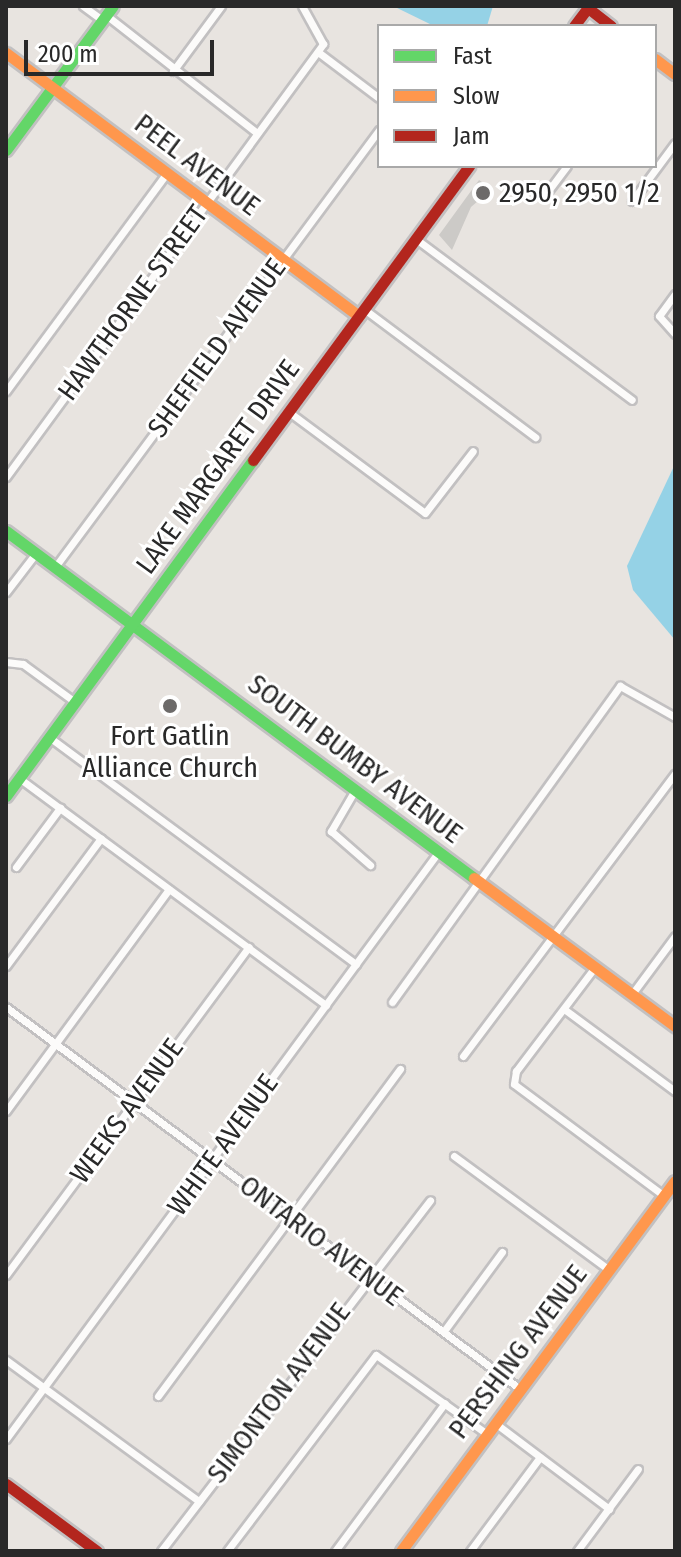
<!DOCTYPE html>
<style>
body{margin:0}
#map{position:relative;width:681px;height:1557px;overflow:hidden;background:#e8e4e0;font-family:"Fira Sans Condensed",sans-serif}
div>[style]{position:absolute}
.water>*{inset:0;background:#95d2e6}
.building>*{inset:0;background:#cccac7}
.roads{filter:drop-shadow(2px 0 #c2c0c1) drop-shadow(-2px 0 #c2c0c1) drop-shadow(0 2px #c2c0c1) drop-shadow(0 -2px #c2c0c1)}
.street>*{height:7px;margin:-3.5px;padding:0 3.5px;transform-origin:3.5px;border-radius:3.5px;background:#fcfbfa}
.fast>*{height:11px;margin:-5.5px;padding:0 5.5px;transform-origin:5.5px;border-radius:5.5px;background:#63d668}
.slow>*{height:11px;margin:-5.5px;padding:0 5.5px;transform-origin:5.5px;border-radius:5.5px;background:#ff974d}
.jam>*{height:11px;margin:-5.5px;padding:0 5.5px;transform-origin:5.5px;border-radius:5.5px;background:#b3261e}
.dots>*{width:22px;height:22px;translate:-50% -50%;box-sizing:border-box;border:4px solid #fff;border-radius:50%}
span{translate:-50% -50%;white-space:nowrap;text-align:center;line-height:1.15;-webkit-text-stroke:6px #fff;paint-order:stroke}
.street-label{font-size:28px;color:#292929}
.poi-label{font-size:28px;color:#292929}
.left{translate:0 -50%;text-align:left}
.frame{position:absolute;inset:0;border:8px solid #292929;pointer-events:none}
.legend{position:absolute;left:377px;top:24px;width:280px;height:144px;box-sizing:border-box;background:#fff;border:2px solid #a9a9a9;margin:0;padding:10px 14px;list-style:none;font-size:24px;color:#292929}
.legend li{display:flex;align-items:center;gap:16px;height:40px}
.legend b{width:40px;border:2px solid #a9a9a9}
.scale{position:absolute;left:24px;top:40px;width:190px;height:36px;box-sizing:border-box;border:4px solid #292929;border-top:0;padding-left:10px;font-size:24px;line-height:28px;white-space:nowrap;color:#292929;-webkit-text-stroke:6px #fff;paint-order:stroke}
</style>
<div id="map">
<div class="water">
<div style="clip-path:polygon(393px 6px,493px 6px,487px 26px,434px 26px)"></div>
<div style="clip-path:polygon(675px 464px,675px 640px,633px 590px,627px 566px)"></div>
</div>
<div class="building">
<div style="clip-path:polygon(479px 180px,492px 189px,471px 207px,452px 250px,439px 235px)"></div>
</div>
<div class="roads">
<div class="street">
<div style="left:83px;top:6px;width:24px;rotate:36deg"></div>
<div style="left:106px;top:15px;width:192px;rotate:38deg"></div>
<div style="left:318px;top:52px;width:76px;rotate:37deg"></div>
<div style="left:173px;top:71px;width:81px;rotate:-53.6deg"></div>
<div style="left:545px;top:195px;width:36px;rotate:-53deg"></div>
<div style="left:632px;top:201px;width:72px;rotate:-53.4deg"></div>
<div style="left:416px;top:239px;width:269px;rotate:36.7deg"></div>
<div style="left:675px;top:294px;width:27px;rotate:126deg"></div>
<div style="left:659px;top:316px;width:24px;rotate:48deg"></div>
<div style="left:364px;top:309px;width:214px;rotate:36.8deg"></div>
<div style="left:6px;top:391px;width:271px;rotate:-53.6deg"></div>
<div style="left:289px;top:412px;width:169px;rotate:36.6deg"></div>
<div style="left:425px;top:513px;width:78px;rotate:-52.3deg"></div>
<div style="left:6px;top:477px;width:537px;rotate:-53.79deg"></div>
<div style="left:323px;top:44px;width:43px;rotate:-118.9deg"></div>
<div style="left:55px;top:567px;width:544px;rotate:-53.45deg"></div>
<div style="left:6px;top:592px;width:49px;rotate:-52.4deg"></div>
<div style="left:6px;top:662px;width:17px;rotate:7deg"></div>
<div style="left:23px;top:664px;width:64px;rotate:36.2deg"></div>
<div style="left:49px;top:737px;width:382px;rotate:36.5deg"></div>
<div style="left:19px;top:778px;width:382px;rotate:36.5deg"></div>
<div style="left:355px;top:790px;width:48px;rotate:120.3deg"></div>
<div style="left:331px;top:831px;width:52px;rotate:41.1deg"></div>
<div style="left:16px;top:867px;width:74px;rotate:-53.3deg"></div>
<div style="left:6px;top:966px;width:159px;rotate:-53.4deg"></div>
<div style="left:595px;top:967px;width:131px;rotate:127.2deg"></div>
<div style="left:516px;top:1071px;width:13px;rotate:99deg"></div>
<div style="left:514px;top:1084px;width:187px;rotate:36.7deg"></div>
<div style="left:632px;top:994px;width:72px;rotate:-53.4deg"></div>
<div style="left:392px;top:1002px;width:390px;rotate:-54.2deg"></div>
<div style="left:620px;top:686px;width:63px;rotate:29.4deg"></div>
<div style="left:6px;top:1007px;width:640px;rotate:36.62deg"></div>
<div style="left:564px;top:1009px;width:138px;rotate:36.5deg"></div>
<div style="left:463px;top:1056px;width:353px;rotate:-53.1deg"></div>
<div style="left:6px;top:1111px;width:275px;rotate:-53.7deg"></div>
<div style="left:454px;top:1156px;width:192px;rotate:36.3deg"></div>
<div style="left:6px;top:1275px;width:408px;rotate:-53.5deg"></div>
<div style="left:444px;top:1331px;width:98px;rotate:-53.7deg"></div>
<div style="left:6px;top:1360px;width:239px;rotate:36.2deg"></div>
<div style="left:158px;top:1396px;width:407px;rotate:-53.5deg"></div>
<div style="left:495px;top:1423px;width:143px;rotate:37deg"></div>
<div style="left:6px;top:1439px;width:730px;rotate:-53.63deg"></div>
<div style="left:161px;top:1551px;width:442px;rotate:-52.5deg"></div>
<div style="left:227px;top:1551px;width:246px;rotate:-52.8deg"></div>
<div style="left:376px;top:1355px;width:136px;rotate:35.4deg"></div>
<div style="left:335px;top:1551px;width:184px;rotate:-53.4deg"></div>
<div style="left:470px;top:1551px;width:117px;rotate:-53.3deg"></div>
<div style="left:577px;top:1551px;width:102px;rotate:-53.4deg"></div>
</div>
<div class="fast">
<div style="left:6px;top:150px;width:179px;rotate:-53.4deg"></div>
<div style="left:6px;top:531px;width:583px;rotate:36.56deg"></div>
<div style="left:6px;top:796px;width:417px;rotate:-53.7deg"></div>
</div>
<div class="slow">
<div style="left:6px;top:53px;width:440px;rotate:36.7deg"></div>
<div style="left:655px;top:59px;width:25px;rotate:37deg"></div>
<div style="left:474px;top:878px;width:250px;rotate:36.4deg"></div>
<div style="left:401px;top:1551px;width:460px;rotate:-53.5deg"></div>
</div>
<div class="jam">
<div style="left:588px;top:8px;width:29px;rotate:38deg"></div>
<div style="left:574px;top:26px;width:25px;rotate:-53deg"></div>
<div style="left:253px;top:460px;width:365px;rotate:-53.7deg"></div>
<div style="left:6px;top:1484px;width:113px;rotate:36.4deg"></div>
</div>
</div>
<div class="dots">
<div style="left:483px;top:193px;background:#6c6a69"></div>
<div style="left:170px;top:706px;background:#6c6a69"></div>
</div>
<div class="street-label">
<span style="left:197px;top:165px;rotate:37deg">PEEL AVENUE</span>
<span style="left:133px;top:303px;rotate:-54deg">HAWTHORNE STREET</span>
<span style="left:217px;top:348px;rotate:-54deg">SHEFFIELD AVENUE</span>
<span style="left:218px;top:467px;rotate:-54deg">LAKE MARGARET DRIVE</span>
<span style="left:355px;top:759px;rotate:37deg">SOUTH BUMBY AVENUE</span>
<span style="left:127px;top:1111px;rotate:-54deg">WEEKS AVENUE</span>
<span style="left:223px;top:1145px;rotate:-54deg">WHITE AVENUE</span>
<span style="left:321px;top:1241px;rotate:37deg">ONTARIO AVENUE</span>
<span style="left:518px;top:1352px;rotate:-53deg">PERSHING AVENUE</span>
<span style="left:279px;top:1393px;rotate:-53deg">SIMONTON AVENUE</span>
</div>
<div class="poi-label">
<span class="left" style="left:499px;top:193px">2950, 2950 1/2</span>
<span style="left:170px;top:752px">Fort Gatlin<br>Alliance Church</span>
</div>
<div class="frame"></div>
<ul class="legend">
<li><b style="height:10px;background:#63d668"></b>Fast</li>
<li><b style="height:10px;background:#ff974d"></b>Slow</li>
<li><b style="height:10px;background:#b3261e"></b>Jam</li>
</ul>
<div class="scale">200 m</div>
</div>
